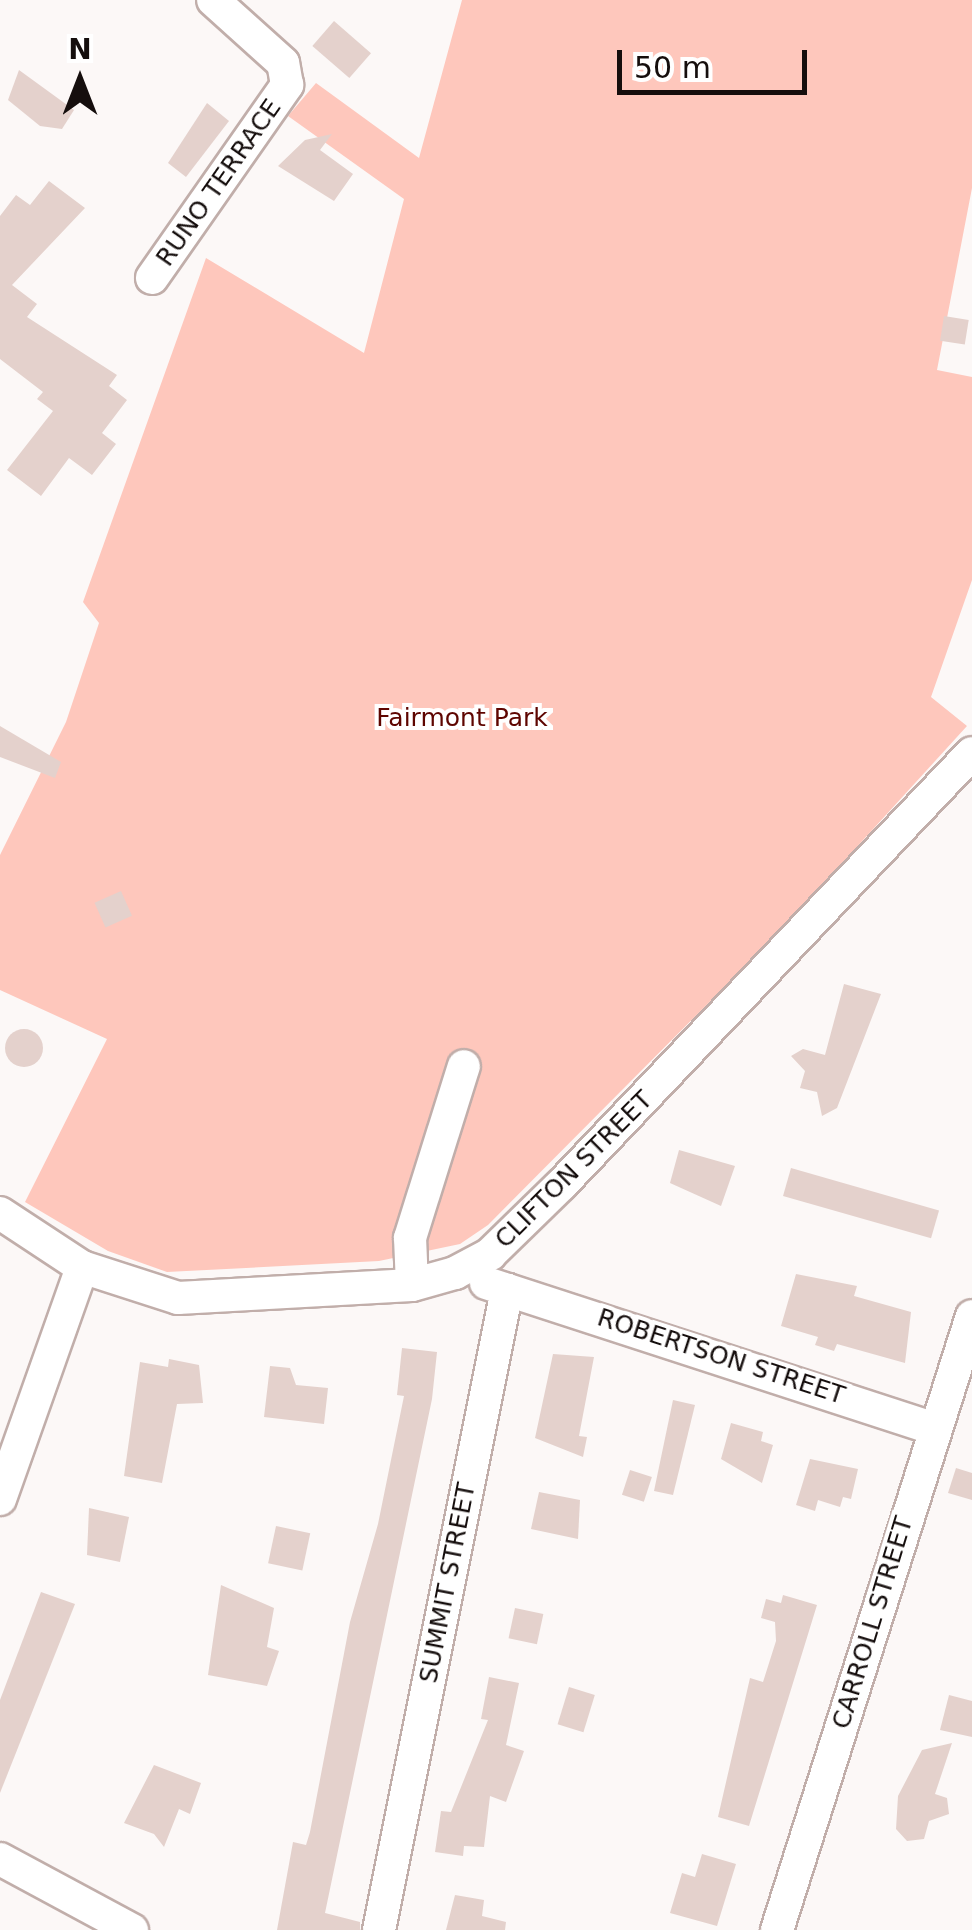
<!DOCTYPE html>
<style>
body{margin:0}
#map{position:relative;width:972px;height:1930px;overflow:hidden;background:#fcf8f7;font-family:"DejaVu Sans",sans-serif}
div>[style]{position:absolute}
.green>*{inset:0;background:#fec7bc}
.building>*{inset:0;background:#e4d1cc;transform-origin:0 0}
.round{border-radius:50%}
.roads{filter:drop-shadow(2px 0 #c1aeaa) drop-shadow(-2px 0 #c1aeaa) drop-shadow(0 2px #c1aeaa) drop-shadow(0 -2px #c1aeaa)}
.minor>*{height:32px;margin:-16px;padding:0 16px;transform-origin:16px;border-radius:16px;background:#fff}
span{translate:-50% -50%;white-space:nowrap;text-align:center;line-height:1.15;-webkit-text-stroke:8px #fff;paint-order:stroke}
.street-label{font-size:25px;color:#150e0d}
.park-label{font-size:25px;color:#5e0500}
.north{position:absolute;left:30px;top:30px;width:100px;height:100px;-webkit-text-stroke:8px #fff;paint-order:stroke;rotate:0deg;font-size:28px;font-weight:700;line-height:40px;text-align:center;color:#150e0d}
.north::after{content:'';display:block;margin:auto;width:35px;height:45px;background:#150e0d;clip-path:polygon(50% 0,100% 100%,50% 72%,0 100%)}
.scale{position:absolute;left:617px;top:50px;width:190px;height:45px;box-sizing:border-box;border:5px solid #150e0d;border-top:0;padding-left:12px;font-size:30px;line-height:35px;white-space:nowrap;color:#150e0d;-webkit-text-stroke:8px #fff;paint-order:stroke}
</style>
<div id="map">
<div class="green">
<div style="clip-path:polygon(462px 0,972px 0,972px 188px,937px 370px,972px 377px,972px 580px,931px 697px,967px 726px,783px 928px,488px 1225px,460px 1244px,379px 1261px,167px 1272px,108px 1251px,25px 1202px,107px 1039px,0 990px,0 855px,66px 722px,99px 623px,83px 602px,206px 258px,364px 353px,404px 199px,288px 116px,316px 83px,419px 158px)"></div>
</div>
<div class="building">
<div style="left:334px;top:21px;width:49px;height:33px;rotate:41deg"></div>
<div style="clip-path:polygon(19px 70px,74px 110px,62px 129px,40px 126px,8px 100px)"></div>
<div style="clip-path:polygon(207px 103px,229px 121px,186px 177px,168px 163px)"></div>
<div style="clip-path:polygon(332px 134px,320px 150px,353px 174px,334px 201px,278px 166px,305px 140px)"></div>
<div style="clip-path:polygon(49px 181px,85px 208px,12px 285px,37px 304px,27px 317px,117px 375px,109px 386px,127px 400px,102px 433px,116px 444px,92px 475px,69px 458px,41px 496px,7px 470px,53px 411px,37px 399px,43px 392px,0 359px,0 216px,16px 195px,30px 205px)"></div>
<div style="left:944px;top:316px;width:25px;height:25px;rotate:9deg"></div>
<div style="clip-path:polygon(0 726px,61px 762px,55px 778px,0 757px)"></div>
<div style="left:121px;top:891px;width:27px;height:29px;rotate:66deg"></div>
<div style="clip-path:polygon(844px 984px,881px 994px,837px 1108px,822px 1116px,817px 1092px,800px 1088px,805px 1071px,791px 1056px,803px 1049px,825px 1055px)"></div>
<div class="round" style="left:5px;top:1029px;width:38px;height:38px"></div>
<div style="clip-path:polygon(679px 1150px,735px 1166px,721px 1206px,670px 1183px)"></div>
<div style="left:791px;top:1168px;width:154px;height:29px;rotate:16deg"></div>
<div style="clip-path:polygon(796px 1274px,857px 1286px,854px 1296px,911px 1312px,905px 1363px,837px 1344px,834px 1351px,815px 1345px,818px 1337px,781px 1326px)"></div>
<div style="clip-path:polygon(402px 1348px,437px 1352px,432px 1399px,325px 1913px,360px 1922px,360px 1930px,277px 1930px,293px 1842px,306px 1845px,310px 1832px,350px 1622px,378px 1524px,404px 1396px,397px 1395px)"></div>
<div style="clip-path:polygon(553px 1354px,594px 1357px,579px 1436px,587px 1437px,583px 1457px,535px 1438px)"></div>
<div style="clip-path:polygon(169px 1359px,199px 1365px,203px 1403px,177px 1404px,162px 1483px,124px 1476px,140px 1362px,168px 1367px)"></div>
<div style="clip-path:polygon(270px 1366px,290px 1368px,296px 1385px,328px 1388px,324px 1424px,264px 1417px)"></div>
<div style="clip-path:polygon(673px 1400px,695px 1405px,673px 1495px,654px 1491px)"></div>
<div style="clip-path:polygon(731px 1423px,763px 1432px,761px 1441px,773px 1445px,762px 1483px,721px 1459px)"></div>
<div style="clip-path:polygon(810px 1459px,858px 1469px,851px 1499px,843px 1497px,840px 1507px,818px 1500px,815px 1511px,796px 1505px)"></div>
<div style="clip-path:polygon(956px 1468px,972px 1473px,972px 1500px,948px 1493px)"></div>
<div style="left:630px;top:1470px;width:23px;height:26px;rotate:18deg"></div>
<div style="clip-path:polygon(539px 1492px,580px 1500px,578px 1539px,531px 1529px)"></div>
<div style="clip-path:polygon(89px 1508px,129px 1517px,120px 1562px,87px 1555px)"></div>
<div style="left:276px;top:1526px;width:35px;height:38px;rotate:12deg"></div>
<div style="clip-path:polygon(221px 1585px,274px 1608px,267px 1647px,279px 1651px,267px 1686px,208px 1675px)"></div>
<div style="clip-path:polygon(41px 1592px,75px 1604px,0 1793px,0 1700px)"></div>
<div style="clip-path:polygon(783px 1595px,817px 1605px,749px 1826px,718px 1817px,750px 1678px,763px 1682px,776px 1641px,775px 1622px,761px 1618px,766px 1599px,781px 1603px)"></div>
<div style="left:515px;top:1608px;width:29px;height:31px;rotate:12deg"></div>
<div style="clip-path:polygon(489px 1677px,519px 1683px,506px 1745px,524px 1751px,506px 1802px,490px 1796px,484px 1847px,464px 1846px,463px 1856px,435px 1852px,441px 1811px,451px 1812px,488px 1720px,481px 1719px)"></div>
<div style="left:569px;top:1687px;width:27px;height:39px;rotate:17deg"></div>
<div style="clip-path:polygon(949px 1695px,972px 1701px,972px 1737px,940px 1730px)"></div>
<div style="clip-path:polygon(952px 1743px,935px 1794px,947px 1798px,949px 1814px,929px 1821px,924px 1839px,907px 1841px,896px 1829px,898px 1796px,922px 1750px)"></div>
<div style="clip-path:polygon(154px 1765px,201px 1783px,190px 1814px,179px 1809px,164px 1847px,154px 1834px,124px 1823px)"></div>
<div style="clip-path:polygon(702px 1854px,736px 1864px,717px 1926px,670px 1913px,682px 1873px,695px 1877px)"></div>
<div style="clip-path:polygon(455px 1895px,484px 1900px,482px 1916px,506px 1922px,505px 1930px,446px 1930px)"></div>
</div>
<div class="roads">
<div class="minor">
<div style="left:152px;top:278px;width:236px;rotate:-55deg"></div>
<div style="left:287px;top:85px;width:22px;rotate:-100deg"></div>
<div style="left:283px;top:63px;width:94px;rotate:-138deg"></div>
<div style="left:0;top:1213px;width:98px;rotate:33.4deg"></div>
<div style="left:82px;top:1267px;width:101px;rotate:17.9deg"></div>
<div style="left:178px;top:1298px;width:234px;rotate:-3.2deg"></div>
<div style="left:412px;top:1285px;width:45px;rotate:-15.6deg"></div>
<div style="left:455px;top:1273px;width:40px;rotate:-28deg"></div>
<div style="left:490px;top:1254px;width:99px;rotate:-44.2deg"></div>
<div style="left:561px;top:1185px;width:596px;rotate:-46.43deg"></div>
<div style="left:486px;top:1283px;width:470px;rotate:18deg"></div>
<div style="left:412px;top:1285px;width:47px;rotate:-92.4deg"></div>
<div style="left:410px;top:1238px;width:180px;rotate:-72.6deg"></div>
<div style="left:0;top:1499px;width:246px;rotate:-70.5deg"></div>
<div style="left:0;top:1859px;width:150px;rotate:28.3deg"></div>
<div style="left:379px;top:1930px;width:653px;rotate:-78.69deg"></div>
<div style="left:777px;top:1930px;width:644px;rotate:-72.38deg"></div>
</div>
</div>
<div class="street-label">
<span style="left:219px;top:183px;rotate:-55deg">RUNO TERRACE</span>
<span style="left:574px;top:1170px;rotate:-45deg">CLIFTON STREET</span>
<span style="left:721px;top:1357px;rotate:18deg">ROBERTSON STREET</span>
<span style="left:448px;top:1583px;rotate:-79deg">SUMMIT STREET</span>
<span style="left:873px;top:1623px;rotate:-73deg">CARROLL STREET</span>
</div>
<div class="park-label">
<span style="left:462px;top:718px">Fairmont Park</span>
</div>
<div class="north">N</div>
<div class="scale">50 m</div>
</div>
